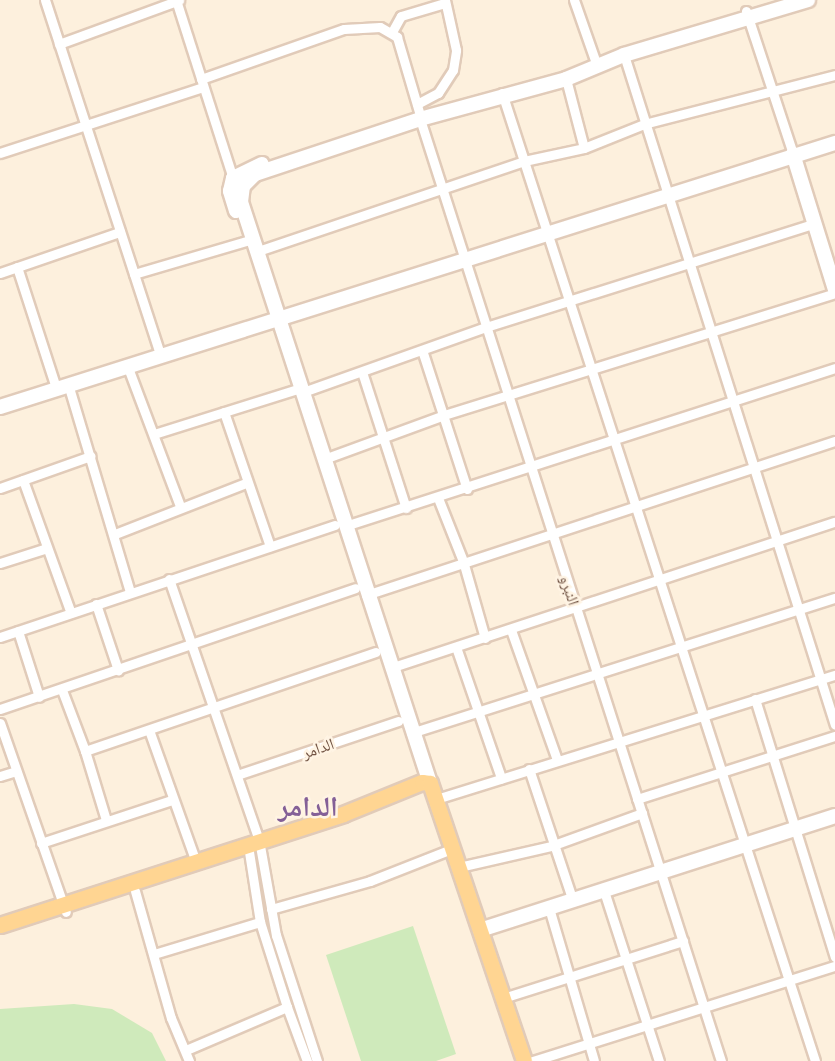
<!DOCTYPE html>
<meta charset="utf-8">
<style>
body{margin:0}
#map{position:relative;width:835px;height:1061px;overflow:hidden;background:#fdf0dd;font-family:Quicksand,"Noto Naskh Arabic",sans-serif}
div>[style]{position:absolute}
.green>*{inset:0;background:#cfeabb}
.roads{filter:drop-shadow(2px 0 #e1cbb9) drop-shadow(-2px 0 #e1cbb9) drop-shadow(0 2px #e1cbb9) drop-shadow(0 -2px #e1cbb9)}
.street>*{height:9px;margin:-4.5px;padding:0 4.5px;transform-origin:4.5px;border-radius:4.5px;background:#fff}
.secondary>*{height:14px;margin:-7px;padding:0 7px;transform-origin:7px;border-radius:7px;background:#fff}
.primary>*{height:15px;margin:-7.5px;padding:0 7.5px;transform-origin:7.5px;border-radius:7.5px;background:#ffd592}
span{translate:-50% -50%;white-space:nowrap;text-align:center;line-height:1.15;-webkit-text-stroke:5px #fff4e4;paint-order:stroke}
.street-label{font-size:16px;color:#735545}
.town-label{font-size:28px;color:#846097;font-weight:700}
</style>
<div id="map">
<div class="green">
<div style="clip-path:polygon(413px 926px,456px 1054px,436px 1061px,361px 1061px,326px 955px)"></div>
<div style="clip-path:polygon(74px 1004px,112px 1009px,152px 1033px,166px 1061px,0 1061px,0 1009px)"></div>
</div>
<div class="roads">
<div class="street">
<div style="left:45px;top:0;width:372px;rotate:72deg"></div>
<div style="left:176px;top:0;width:191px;rotate:72.3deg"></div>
<div style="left:574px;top:0;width:64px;rotate:70.7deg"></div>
<div style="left:746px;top:11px;width:151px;rotate:71.8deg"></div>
<div style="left:392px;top:32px;width:18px;rotate:-61deg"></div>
<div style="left:401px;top:16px;width:46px;rotate:-16.5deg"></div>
<div style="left:59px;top:44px;width:128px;rotate:-20.1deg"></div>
<div style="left:624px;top:55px;width:702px;rotate:72.52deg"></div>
<div style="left:201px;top:79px;width:151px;rotate:-19.3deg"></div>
<div style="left:344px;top:29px;width:36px;rotate:-3deg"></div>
<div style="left:380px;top:27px;width:20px;rotate:30deg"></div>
<div style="left:397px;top:37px;width:81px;rotate:73.6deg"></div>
<div style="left:566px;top:79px;width:71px;rotate:75.4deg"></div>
<div style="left:502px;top:93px;width:1017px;rotate:72.08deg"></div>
<div style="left:417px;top:104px;width:24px;rotate:-28deg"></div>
<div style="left:438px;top:93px;width:27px;rotate:-57deg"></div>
<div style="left:453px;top:70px;width:20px;rotate:-81deg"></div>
<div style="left:456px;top:50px;width:51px;rotate:-102.4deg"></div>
<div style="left:420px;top:119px;width:989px;rotate:72.28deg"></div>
<div style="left:0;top:153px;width:213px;rotate:-18deg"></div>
<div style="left:258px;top:251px;width:281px;rotate:-18.7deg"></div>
<div style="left:524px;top:161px;width:61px;rotate:-12.2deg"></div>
<div style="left:584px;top:148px;width:65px;rotate:-21.8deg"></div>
<div style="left:644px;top:124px;width:197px;rotate:-14.4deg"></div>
<div style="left:17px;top:267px;width:127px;rotate:72.1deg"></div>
<div style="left:0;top:273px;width:127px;rotate:-18.9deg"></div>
<div style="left:134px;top:274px;width:117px;rotate:-16.4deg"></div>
<div style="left:423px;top:353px;width:143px;rotate:72.1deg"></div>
<div style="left:127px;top:365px;width:151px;rotate:69.4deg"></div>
<div style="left:362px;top:372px;width:143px;rotate:72.1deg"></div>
<div style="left:68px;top:384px;width:217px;rotate:73.4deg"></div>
<div style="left:303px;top:392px;width:194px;rotate:-19.6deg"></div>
<div style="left:486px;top:327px;width:345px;rotate:-17.5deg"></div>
<div style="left:224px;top:412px;width:142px;rotate:71.1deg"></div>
<div style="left:154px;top:434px;width:147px;rotate:-17.4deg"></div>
<div style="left:324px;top:459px;width:128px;rotate:-20.1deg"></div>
<div style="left:444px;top:415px;width:410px;rotate:-17.3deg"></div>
<div style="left:23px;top:480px;width:141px;rotate:70.2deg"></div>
<div style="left:0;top:488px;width:96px;rotate:-19.4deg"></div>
<div style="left:438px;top:498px;width:68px;rotate:68.4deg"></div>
<div style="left:463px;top:561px;width:80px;rotate:74.1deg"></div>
<div style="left:345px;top:526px;width:515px;rotate:-17.87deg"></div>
<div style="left:115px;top:534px;width:141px;rotate:-21.3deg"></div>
<div style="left:0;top:563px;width:49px;rotate:-17.7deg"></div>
<div style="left:169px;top:579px;width:276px;rotate:71deg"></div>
<div style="left:259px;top:840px;width:97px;rotate:79.9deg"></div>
<div style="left:276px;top:935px;width:133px;rotate:72deg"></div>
<div style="left:366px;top:595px;width:494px;rotate:-18.2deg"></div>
<div style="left:96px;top:604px;width:70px;rotate:71.6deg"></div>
<div style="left:511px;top:630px;width:138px;rotate:70.5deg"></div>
<div style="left:18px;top:631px;width:69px;rotate:72.3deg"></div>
<div style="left:0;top:637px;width:353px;rotate:-18.5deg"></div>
<div style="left:456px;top:647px;width:139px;rotate:71deg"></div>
<div style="left:390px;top:668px;width:468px;rotate:-18.2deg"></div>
<div style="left:62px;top:690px;width:65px;rotate:69.3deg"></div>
<div style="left:755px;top:699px;width:270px;rotate:72.8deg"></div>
<div style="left:0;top:709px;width:375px;rotate:-18.8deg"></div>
<div style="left:0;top:723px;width:200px;rotate:70.8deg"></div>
<div style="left:149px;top:730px;width:140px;rotate:70.4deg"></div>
<div style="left:411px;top:733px;width:445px;rotate:-17.7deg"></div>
<div style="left:529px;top:769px;width:139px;rotate:71.6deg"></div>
<div style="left:237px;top:775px;width:170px;rotate:-18.5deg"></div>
<div style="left:0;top:776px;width:17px;rotate:-17deg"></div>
<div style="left:637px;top:799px;width:208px;rotate:-17.7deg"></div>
<div style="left:433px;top:800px;width:421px;rotate:-17.3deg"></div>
<div style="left:106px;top:820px;width:72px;rotate:-106.9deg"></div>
<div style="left:85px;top:751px;width:307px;rotate:-18.8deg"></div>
<div style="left:41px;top:843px;width:138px;rotate:-18.2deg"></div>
<div style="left:459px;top:867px;width:94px;rotate:-12.9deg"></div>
<div style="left:551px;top:846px;width:97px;rotate:-19.9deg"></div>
<div style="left:135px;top:891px;width:132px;rotate:74.2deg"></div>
<div style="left:171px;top:1018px;width:47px;rotate:67.3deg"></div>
<div style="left:604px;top:891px;width:179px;rotate:72.1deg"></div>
<div style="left:549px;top:908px;width:159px;rotate:73.6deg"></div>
<div style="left:271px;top:909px;width:103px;rotate:-15.8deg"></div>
<div style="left:370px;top:881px;width:82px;rotate:-21.5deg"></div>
<div style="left:154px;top:954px;width:111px;rotate:-16.8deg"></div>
<div style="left:503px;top:998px;width:189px;rotate:-17.6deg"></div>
<div style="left:287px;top:1007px;width:58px;rotate:69.7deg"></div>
<div style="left:186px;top:1050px;width:110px;rotate:-23.1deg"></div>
<div style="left:287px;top:1007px;width:89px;rotate:-107.6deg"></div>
<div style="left:260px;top:922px;width:78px;rotate:-98.9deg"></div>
<div style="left:533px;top:1061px;width:317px;rotate:-17.5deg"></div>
</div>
<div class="secondary">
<div style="left:793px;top:154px;width:142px;rotate:72.8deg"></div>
<div style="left:236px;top:211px;width:21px;rotate:-107deg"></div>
<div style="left:230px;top:191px;width:13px;rotate:-77deg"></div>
<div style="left:233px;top:178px;width:32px;rotate:-26deg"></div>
<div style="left:0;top:407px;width:876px;rotate:-17.55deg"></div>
<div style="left:430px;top:783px;width:611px;rotate:-108.02deg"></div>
<div style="left:241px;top:202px;width:16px;rotate:-83deg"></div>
<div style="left:243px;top:186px;width:17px;rotate:-45deg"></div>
<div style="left:255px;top:174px;width:174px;rotate:-18.4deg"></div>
<div style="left:420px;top:119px;width:151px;rotate:-15.3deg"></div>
<div style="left:566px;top:79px;width:63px;rotate:-22.5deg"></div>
<div style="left:624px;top:55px;width:192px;rotate:-16.6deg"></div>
<div style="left:480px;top:930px;width:373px;rotate:-17.8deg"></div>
</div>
<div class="primary">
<div style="left:0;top:925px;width:361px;rotate:-17.9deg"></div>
<div style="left:343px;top:814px;width:85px;rotate:-22.1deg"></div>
<div style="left:422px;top:782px;width:8px;rotate:7deg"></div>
<div style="left:430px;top:783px;width:293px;rotate:71.3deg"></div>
</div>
</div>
<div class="street-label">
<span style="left:570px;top:590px;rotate:72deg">النبرو</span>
<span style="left:318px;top:748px;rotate:-19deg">الدامر</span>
</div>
<div class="town-label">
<span style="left:308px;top:806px">الدامر</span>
</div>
</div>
